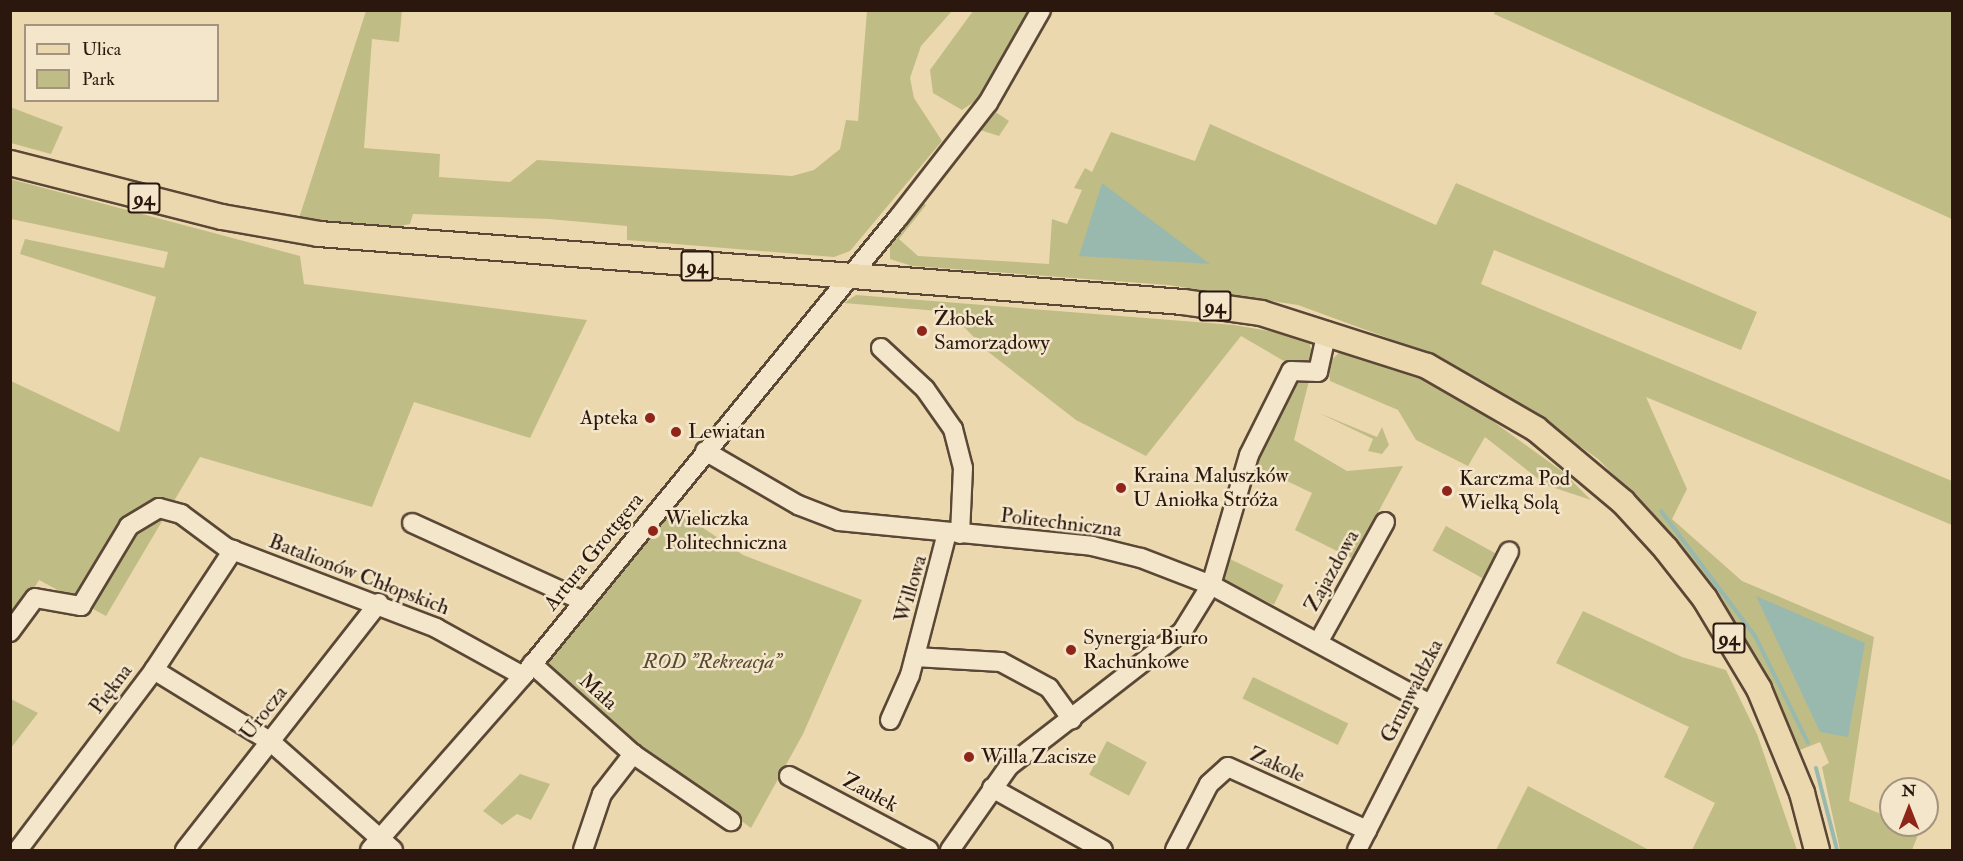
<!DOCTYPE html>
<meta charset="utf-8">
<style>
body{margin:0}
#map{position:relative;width:1963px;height:861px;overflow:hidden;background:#ecd8ae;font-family:"IM FELL Double Pica",serif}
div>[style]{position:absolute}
.green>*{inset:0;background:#c0bc85;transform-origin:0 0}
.water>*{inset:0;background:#99b9af}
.stream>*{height:4px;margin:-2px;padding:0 2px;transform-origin:2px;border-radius:2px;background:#99b9af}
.roads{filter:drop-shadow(2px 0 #5b4736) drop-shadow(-2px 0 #5b4736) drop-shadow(0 2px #5b4736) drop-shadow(0 -2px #5b4736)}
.minor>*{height:18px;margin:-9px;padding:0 9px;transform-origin:9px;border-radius:9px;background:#f3e6ca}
.major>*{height:24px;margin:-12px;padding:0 12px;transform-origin:12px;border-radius:12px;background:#ecd8ae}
.dots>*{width:16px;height:16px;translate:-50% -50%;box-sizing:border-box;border:3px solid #f3e6ca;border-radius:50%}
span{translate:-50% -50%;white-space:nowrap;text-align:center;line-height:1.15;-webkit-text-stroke:5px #f3e6ca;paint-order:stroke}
.shield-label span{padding:2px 4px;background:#f3e6ca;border:2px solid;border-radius:4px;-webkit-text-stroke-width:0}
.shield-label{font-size:20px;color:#2b170e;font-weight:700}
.poi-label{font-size:21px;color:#2b170e}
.left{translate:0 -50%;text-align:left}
.right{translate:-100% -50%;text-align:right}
.street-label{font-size:21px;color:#2b170e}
.park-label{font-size:21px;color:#584932;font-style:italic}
.frame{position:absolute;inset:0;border:12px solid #2b170e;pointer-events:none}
.legend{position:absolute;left:24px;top:24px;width:195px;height:78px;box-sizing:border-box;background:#f3e6ca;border:2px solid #a3937f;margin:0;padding:8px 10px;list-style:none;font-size:18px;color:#2b170e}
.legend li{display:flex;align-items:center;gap:12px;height:30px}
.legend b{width:30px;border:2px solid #a3937f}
.north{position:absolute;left:1879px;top:777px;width:60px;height:60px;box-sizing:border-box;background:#f3e6ca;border:2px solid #a3937f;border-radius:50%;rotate:0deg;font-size:16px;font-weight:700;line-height:24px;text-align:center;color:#2b170e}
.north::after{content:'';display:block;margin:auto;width:21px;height:27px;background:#8f2418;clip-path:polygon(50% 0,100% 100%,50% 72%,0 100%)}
</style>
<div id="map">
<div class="green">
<div style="clip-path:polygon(366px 11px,402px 11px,399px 42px,372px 39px,364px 148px,440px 154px,439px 177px,510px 182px,537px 160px,792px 176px,814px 170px,840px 149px,846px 120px,858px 121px,867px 11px,952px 11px,921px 46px,910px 78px,914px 98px,942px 141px,850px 251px,834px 257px,627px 240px,627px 226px,549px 219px,413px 214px,410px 224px,390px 228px,299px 218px)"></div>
<div style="clip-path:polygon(973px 11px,1027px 11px,1011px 49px,975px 101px,962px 110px,933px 93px,930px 70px)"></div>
<div style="clip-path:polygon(1495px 11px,1952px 11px,1952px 219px,1494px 14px)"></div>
<div style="clip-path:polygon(10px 107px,63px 127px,51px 154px,11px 143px)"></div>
<div style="clip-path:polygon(991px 109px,1009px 121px,999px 136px,977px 129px)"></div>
<div style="clip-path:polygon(1210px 124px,1436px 225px,1456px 183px,1757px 312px,1741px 350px,1494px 250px,1481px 284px,1952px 481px,1952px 525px,1646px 397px,1687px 489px,1672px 519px,1742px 581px,1874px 637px,1849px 801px,1891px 818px,1891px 825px,1920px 830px,1912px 850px,1840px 850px,1822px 767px,1829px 763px,1820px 742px,1800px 750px,1722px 598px,1664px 526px,1598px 459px,1513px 399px,1434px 355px,1298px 305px,1168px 285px,912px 266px,890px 259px,890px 240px,919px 201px,926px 205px,899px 239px,918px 256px,1049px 264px,1052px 219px,1067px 224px,1082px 190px,1074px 188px,1085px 168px,1092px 172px,1111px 132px,1195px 161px)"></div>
<div style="clip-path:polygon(10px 179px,300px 256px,304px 284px,587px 320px,530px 438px,414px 402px,372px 507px,200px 457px,106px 616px,39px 580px,11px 628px,11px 381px,119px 432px,156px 297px,20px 254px,25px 239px,164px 268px,168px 252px,11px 219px)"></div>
<div style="clip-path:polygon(856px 295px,1234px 325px,1309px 338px,1313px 363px,1289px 364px,1241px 336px,1146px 456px,1076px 420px,987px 351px,950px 312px,844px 303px)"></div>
<div style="clip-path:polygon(1341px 351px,1383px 361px,1451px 391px,1563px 472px,1591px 500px,1546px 485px,1485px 437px,1468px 466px,1416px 440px,1398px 410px,1330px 381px,1328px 363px)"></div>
<div style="clip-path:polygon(1310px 377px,1294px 440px,1347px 471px,1403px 466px,1353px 559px,1295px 530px,1312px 493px,1253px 465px,1293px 381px)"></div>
<div style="clip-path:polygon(1319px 413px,1377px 437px,1382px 427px,1389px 445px,1382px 454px,1368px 451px,1373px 439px)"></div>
<div style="clip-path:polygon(671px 506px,743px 555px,862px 600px,803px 734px,751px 828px,633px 741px,547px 664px)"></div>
<div style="left:1446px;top:526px;width:62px;height:28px;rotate:29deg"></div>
<div style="left:1226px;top:557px;width:64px;height:22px;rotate:26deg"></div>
<div style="clip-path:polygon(1583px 611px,1682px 657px,1726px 670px,1757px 734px,1797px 850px,1692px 850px,1715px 803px,1664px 777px,1689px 727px,1556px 663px)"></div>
<div style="left:1253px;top:677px;width:106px;height:24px;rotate:26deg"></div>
<div style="clip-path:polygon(11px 699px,38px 713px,11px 748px)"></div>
<div style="left:1107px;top:741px;width:45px;height:38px;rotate:28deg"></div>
<div style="clip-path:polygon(520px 774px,550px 784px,531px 820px,517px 814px,502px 825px,483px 811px)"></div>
<div style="clip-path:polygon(1528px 786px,1649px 850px,1496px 850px)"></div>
</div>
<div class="water">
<div style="clip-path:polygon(1102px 183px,1210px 264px,1079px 256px)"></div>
<div style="clip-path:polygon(1756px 596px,1865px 643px,1848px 737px,1820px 732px)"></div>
</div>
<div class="stream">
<div style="left:1661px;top:511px;width:156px;rotate:53.1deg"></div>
<div style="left:1755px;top:636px;width:119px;rotate:63.6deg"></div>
<div style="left:1816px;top:768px;width:85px;rotate:75.6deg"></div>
</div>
<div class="roads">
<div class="minor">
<div style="left:881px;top:348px;width:60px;rotate:43deg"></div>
<div style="left:925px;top:389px;width:49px;rotate:55deg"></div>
<div style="left:953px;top:429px;width:40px;rotate:75.6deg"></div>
<div style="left:963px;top:468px;width:66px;rotate:92.6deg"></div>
<div style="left:705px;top:451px;width:108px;rotate:30.1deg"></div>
<div style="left:798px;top:505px;width:44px;rotate:21.3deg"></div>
<div style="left:839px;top:521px;width:254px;rotate:5.6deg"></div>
<div style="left:1092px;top:546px;width:50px;rotate:13.8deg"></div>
<div style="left:1141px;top:558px;width:75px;rotate:21.1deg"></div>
<div style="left:1211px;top:585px;width:249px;rotate:28.5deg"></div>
<div style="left:412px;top:523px;width:188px;rotate:24.5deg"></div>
<div style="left:10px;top:632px;width:42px;rotate:-53.7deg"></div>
<div style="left:35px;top:598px;width:47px;rotate:9.9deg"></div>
<div style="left:81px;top:606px;width:93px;rotate:-59deg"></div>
<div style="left:129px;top:526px;width:35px;rotate:-31deg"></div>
<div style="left:159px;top:508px;width:23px;rotate:15deg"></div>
<div style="left:181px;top:514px;width:57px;rotate:36.5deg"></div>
<div style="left:227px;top:548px;width:224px;rotate:20.9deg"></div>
<div style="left:436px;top:628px;width:99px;rotate:28.9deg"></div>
<div style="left:1319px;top:641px;width:136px;rotate:-61deg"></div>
<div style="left:915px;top:657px;width:86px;rotate:3.3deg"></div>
<div style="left:1001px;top:662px;width:55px;rotate:28.4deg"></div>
<div style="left:1049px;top:688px;width:39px;rotate:54deg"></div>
<div style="left:532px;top:664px;width:135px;rotate:41.7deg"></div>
<div style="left:633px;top:754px;width:119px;rotate:34.4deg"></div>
<div style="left:154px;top:670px;width:137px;rotate:31.6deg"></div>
<div style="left:271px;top:742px;width:163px;rotate:41.5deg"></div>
<div style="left:890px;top:720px;width:49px;rotate:-66deg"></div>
<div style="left:910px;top:675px;width:147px;rotate:-75.4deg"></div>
<div style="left:789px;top:776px;width:158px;rotate:27.9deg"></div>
<div style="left:992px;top:788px;width:127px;rotate:29.2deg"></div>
<div style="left:18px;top:850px;width:226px;rotate:-52.9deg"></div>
<div style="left:154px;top:670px;width:144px;rotate:-56.6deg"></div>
<div style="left:185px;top:850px;width:314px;rotate:-51.9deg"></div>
<div style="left:370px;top:850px;width:232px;rotate:-48.7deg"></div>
<div style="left:523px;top:676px;width:592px;rotate:-50.69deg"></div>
<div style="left:898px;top:218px;width:146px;rotate:-52deg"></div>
<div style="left:988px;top:103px;width:107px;rotate:-60.3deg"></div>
<div style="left:583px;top:850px;width:59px;rotate:-71.3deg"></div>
<div style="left:602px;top:794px;width:51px;rotate:-52.2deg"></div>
<div style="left:950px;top:850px;width:103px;rotate:-54.9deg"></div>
<div style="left:1009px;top:766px;width:219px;rotate:-37.8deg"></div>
<div style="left:1182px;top:632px;width:55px;rotate:-58.3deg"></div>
<div style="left:1211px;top:585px;width:135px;rotate:-73.7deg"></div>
<div style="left:1249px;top:455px;width:94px;rotate:-63.4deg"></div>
<div style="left:1291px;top:371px;width:27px;rotate:2deg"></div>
<div style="left:1318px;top:372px;width:42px;rotate:-77.6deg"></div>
<div style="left:1175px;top:850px;width:74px;rotate:-62.7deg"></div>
<div style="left:1209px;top:784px;width:25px;rotate:-42deg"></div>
<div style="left:1228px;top:767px;width:153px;rotate:24.4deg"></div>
<div style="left:1357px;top:850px;width:335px;rotate:-63deg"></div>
</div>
<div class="major">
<div style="left:10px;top:163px;width:219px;rotate:14.3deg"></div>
<div style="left:222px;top:217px;width:98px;rotate:9.9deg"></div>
<div style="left:319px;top:234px;width:867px;rotate:4.5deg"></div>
<div style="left:1183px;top:302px;width:79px;rotate:8deg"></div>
<div style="left:1261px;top:313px;width:174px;rotate:17.7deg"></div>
<div style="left:1427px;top:366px;width:126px;rotate:30deg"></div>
<div style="left:1536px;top:429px;width:114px;rotate:40deg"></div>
<div style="left:1623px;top:502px;width:64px;rotate:47.5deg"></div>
<div style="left:1666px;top:549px;width:63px;rotate:52deg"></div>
<div style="left:1705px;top:599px;width:105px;rotate:59deg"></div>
<div style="left:1759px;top:689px;width:113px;rotate:67.5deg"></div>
<div style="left:1802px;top:793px;width:59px;rotate:75.3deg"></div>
</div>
</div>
<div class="dots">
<div style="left:922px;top:331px;background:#8f2418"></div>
<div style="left:650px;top:418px;background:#8f2418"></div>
<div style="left:676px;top:432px;background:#8f2418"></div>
<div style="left:1121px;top:488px;background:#8f2418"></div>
<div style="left:1447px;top:491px;background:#8f2418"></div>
<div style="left:653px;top:531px;background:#8f2418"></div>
<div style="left:1071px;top:650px;background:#8f2418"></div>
<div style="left:969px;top:757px;background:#8f2418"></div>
</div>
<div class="shield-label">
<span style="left:144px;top:198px">94</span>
<span style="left:697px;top:266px">94</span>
<span style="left:1215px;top:306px">94</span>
<span style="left:1729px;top:638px">94</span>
</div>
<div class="poi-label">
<span class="left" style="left:934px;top:331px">Żłobek<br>Samorządowy</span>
<span class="right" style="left:638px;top:418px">Apteka</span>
<span class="left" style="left:688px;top:432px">Lewiatan</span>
<span class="left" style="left:1133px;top:488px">Kraina Maluszków<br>U Aniołka Stróża</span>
<span class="left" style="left:1459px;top:491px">Karczma Pod<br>Wielką Solą</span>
<span class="left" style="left:665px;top:531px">Wieliczka<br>Politechniczna</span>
<span class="left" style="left:1083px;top:650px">Synergia Biuro<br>Rachunkowe</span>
<span class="left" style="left:981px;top:757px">Willa Zacisze</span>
</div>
<div class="street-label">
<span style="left:1061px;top:523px;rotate:7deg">Politechniczna</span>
<span style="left:594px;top:552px;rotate:-51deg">Artura Grottgera</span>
<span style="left:1332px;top:571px;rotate:-61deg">Zajazdowa</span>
<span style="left:359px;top:575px;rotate:21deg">Batalionów Chłopskich</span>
<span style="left:911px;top:589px;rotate:-74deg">Willowa</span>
<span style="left:111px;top:689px;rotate:-53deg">Piękna</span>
<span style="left:1412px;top:691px;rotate:-63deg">Grunwaldzka</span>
<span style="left:598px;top:692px;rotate:42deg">Mała</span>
<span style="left:264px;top:713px;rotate:-52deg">Urocza</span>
<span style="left:1277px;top:765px;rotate:24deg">Zakole</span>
<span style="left:870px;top:793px;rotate:28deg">Zaułek</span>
</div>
<div class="park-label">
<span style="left:712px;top:662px">ROD "Rekreacja"</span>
</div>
<div class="frame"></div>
<ul class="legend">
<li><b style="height:8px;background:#ecd8ae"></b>Ulica</li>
<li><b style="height:16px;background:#c0bc85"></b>Park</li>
</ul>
<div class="north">N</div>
</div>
